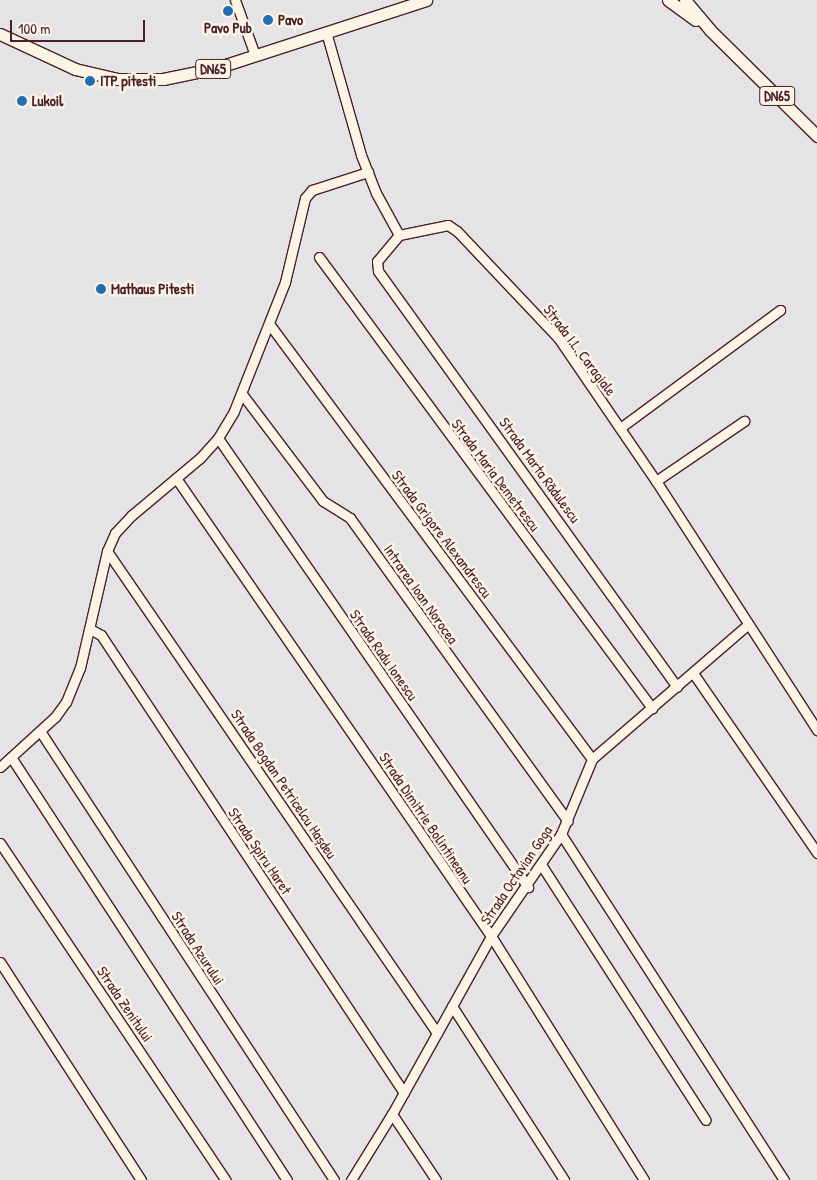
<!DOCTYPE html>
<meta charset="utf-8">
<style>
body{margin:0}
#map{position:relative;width:817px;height:1180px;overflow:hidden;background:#e4e4e7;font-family:"Patrick Hand",sans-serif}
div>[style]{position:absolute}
.roads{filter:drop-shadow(1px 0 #4a1f2b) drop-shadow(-1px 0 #4a1f2b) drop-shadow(0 1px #4a1f2b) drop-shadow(0 -1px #4a1f2b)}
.minor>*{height:9px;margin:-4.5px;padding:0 4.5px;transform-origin:4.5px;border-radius:4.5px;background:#fcf5e5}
.major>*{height:11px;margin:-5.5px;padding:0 5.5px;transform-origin:5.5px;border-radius:5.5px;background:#fcf5e5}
.dots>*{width:14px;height:14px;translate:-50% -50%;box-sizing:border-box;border:2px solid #fcf5e5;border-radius:50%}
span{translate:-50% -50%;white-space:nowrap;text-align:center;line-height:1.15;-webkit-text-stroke:5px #fcf5e5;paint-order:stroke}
.shield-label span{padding:1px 4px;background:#fcf5e5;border:1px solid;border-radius:4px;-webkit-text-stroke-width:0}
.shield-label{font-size:14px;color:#4a1f2b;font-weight:700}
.poi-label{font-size:15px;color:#4a1f2b;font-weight:700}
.left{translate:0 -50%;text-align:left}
.street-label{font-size:15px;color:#4a1f2b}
.scale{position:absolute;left:10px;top:20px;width:135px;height:22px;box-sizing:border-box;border:2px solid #4a1f2b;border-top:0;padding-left:6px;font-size:15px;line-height:18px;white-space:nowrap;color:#4a1f2b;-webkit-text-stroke:4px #fcf5e5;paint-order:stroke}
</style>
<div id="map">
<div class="roads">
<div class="minor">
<div style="left:235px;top:0;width:59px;rotate:70deg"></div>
<div style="left:326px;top:32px;width:128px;rotate:74.1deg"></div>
<div style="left:361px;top:155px;width:41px;rotate:68.5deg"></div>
<div style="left:376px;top:193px;width:48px;rotate:61.3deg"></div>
<div style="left:399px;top:235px;width:50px;rotate:-11.5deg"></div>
<div style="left:448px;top:225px;width:11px;rotate:34deg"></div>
<div style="left:457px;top:231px;width:149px;rotate:46.6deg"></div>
<div style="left:559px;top:339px;width:172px;rotate:55.7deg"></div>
<div style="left:656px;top:481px;width:297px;rotate:57.1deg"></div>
<div style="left:399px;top:235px;width:34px;rotate:130deg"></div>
<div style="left:377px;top:261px;width:10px;rotate:84deg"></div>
<div style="left:378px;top:271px;width:512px;rotate:54.29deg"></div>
<div style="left:319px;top:257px;width:561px;rotate:53.56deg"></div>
<div style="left:270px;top:325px;width:540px;rotate:53.43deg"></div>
<div style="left:242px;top:394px;width:134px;rotate:52.9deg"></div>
<div style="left:323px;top:501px;width:32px;rotate:32deg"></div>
<div style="left:350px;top:518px;width:373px;rotate:54.3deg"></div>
<div style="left:620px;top:428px;width:199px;rotate:-36.4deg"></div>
<div style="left:218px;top:438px;width:546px;rotate:55.38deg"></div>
<div style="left:176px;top:478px;width:556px;rotate:55.48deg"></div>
<div style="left:491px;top:936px;width:288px;rotate:57.9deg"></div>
<div style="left:656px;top:481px;width:107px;rotate:-34.3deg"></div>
<div style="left:107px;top:551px;width:584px;rotate:55.6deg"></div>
<div style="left:90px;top:629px;width:13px;rotate:29deg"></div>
<div style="left:101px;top:635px;width:549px;rotate:56.51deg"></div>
<div style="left:693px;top:673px;width:219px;rotate:55.4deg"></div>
<div style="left:40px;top:731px;width:537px;rotate:56.78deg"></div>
<div style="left:11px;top:757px;width:505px;rotate:56.88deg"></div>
<div style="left:0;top:767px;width:74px;rotate:-42.3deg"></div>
<div style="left:55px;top:717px;width:19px;rotate:-54deg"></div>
<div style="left:66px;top:702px;width:37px;rotate:-68deg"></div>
<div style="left:80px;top:668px;width:120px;rotate:-77deg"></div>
<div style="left:107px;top:551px;width:20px;rotate:-66deg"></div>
<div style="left:115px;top:533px;width:25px;rotate:-47deg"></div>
<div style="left:132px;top:515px;width:89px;rotate:-40deg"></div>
<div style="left:200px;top:458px;width:27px;rotate:-48deg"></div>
<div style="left:218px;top:438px;width:31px;rotate:-59deg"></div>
<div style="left:234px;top:411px;width:139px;rotate:-68.4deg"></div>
<div style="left:285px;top:282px;width:86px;rotate:-76.6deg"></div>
<div style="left:305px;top:198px;width:11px;rotate:-49deg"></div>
<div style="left:312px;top:190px;width:59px;rotate:-17.8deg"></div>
<div style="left:561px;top:834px;width:412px;rotate:57.2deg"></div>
<div style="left:0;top:843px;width:406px;rotate:56.2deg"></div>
<div style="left:542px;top:866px;width:302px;rotate:57.2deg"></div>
<div style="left:0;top:962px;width:260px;rotate:57.1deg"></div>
<div style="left:452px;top:1006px;width:207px;rotate:57.2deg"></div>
<div style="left:392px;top:1114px;width:79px;rotate:56.3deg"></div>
<div style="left:351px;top:1180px;width:78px;rotate:-58.2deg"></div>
<div style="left:392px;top:1114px;width:204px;rotate:-60.9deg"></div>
<div style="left:491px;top:936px;width:124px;rotate:-55.5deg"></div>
<div style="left:561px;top:834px;width:81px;rotate:-67.5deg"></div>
<div style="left:592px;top:759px;width:205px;rotate:-40.8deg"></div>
</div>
<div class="major">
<div style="left:668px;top:0;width:34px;rotate:36deg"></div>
<div style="left:685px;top:0;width:39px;rotate:50deg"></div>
<div style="left:710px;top:30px;width:151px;rotate:44.7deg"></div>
<div style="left:0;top:34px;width:83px;rotate:25deg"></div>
<div style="left:75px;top:69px;width:43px;rotate:13.4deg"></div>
<div style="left:117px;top:79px;width:46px"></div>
<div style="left:163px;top:79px;width:54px;rotate:-11.7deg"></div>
<div style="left:216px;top:68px;width:221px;rotate:-17.9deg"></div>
</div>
</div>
<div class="dots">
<div style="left:228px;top:11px;background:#1f6fb2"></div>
<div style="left:268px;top:20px;background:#1f6fb2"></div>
<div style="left:90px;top:81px;background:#1f6fb2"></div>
<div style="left:22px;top:101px;background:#1f6fb2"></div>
<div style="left:101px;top:289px;background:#1f6fb2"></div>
</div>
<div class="shield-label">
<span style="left:213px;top:69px">DN65</span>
<span style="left:777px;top:96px">DN65</span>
</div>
<div class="poi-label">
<span class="left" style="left:278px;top:20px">Pavo</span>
<span style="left:228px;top:28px">Pavo Pub</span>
<span class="left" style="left:100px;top:81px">ITP pitesti</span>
<span class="left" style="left:32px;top:101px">Lukoil</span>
<span class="left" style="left:111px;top:289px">Mathaus Pitesti</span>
</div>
<div class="street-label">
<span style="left:580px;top:350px;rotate:53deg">Strada I.L. Caragiale</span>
<span style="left:540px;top:470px;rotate:54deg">Strada Marta Rădulescu</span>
<span style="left:496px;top:475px;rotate:53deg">Strada Maria Demetrescu</span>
<span style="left:442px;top:534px;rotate:53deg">Strada Grigore Alexandrescu</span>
<span style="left:421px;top:594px;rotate:55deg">Intrarea Ioan Norocea</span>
<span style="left:384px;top:655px;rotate:55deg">Strada Radu Ionescu</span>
<span style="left:284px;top:784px;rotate:56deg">Strada Bogdan Petricelcu Hașdeu</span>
<span style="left:426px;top:818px;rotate:56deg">Strada Dimitrie Bolintineanu</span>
<span style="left:260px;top:851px;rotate:56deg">Strada Spiru Haret</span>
<span style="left:516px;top:875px;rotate:-56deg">Strada Octavian Goga</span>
<span style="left:198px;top:948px;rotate:57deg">Strada Azurului</span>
<span style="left:125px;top:1004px;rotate:56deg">Strada Zenitului</span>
</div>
<div class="scale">100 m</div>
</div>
